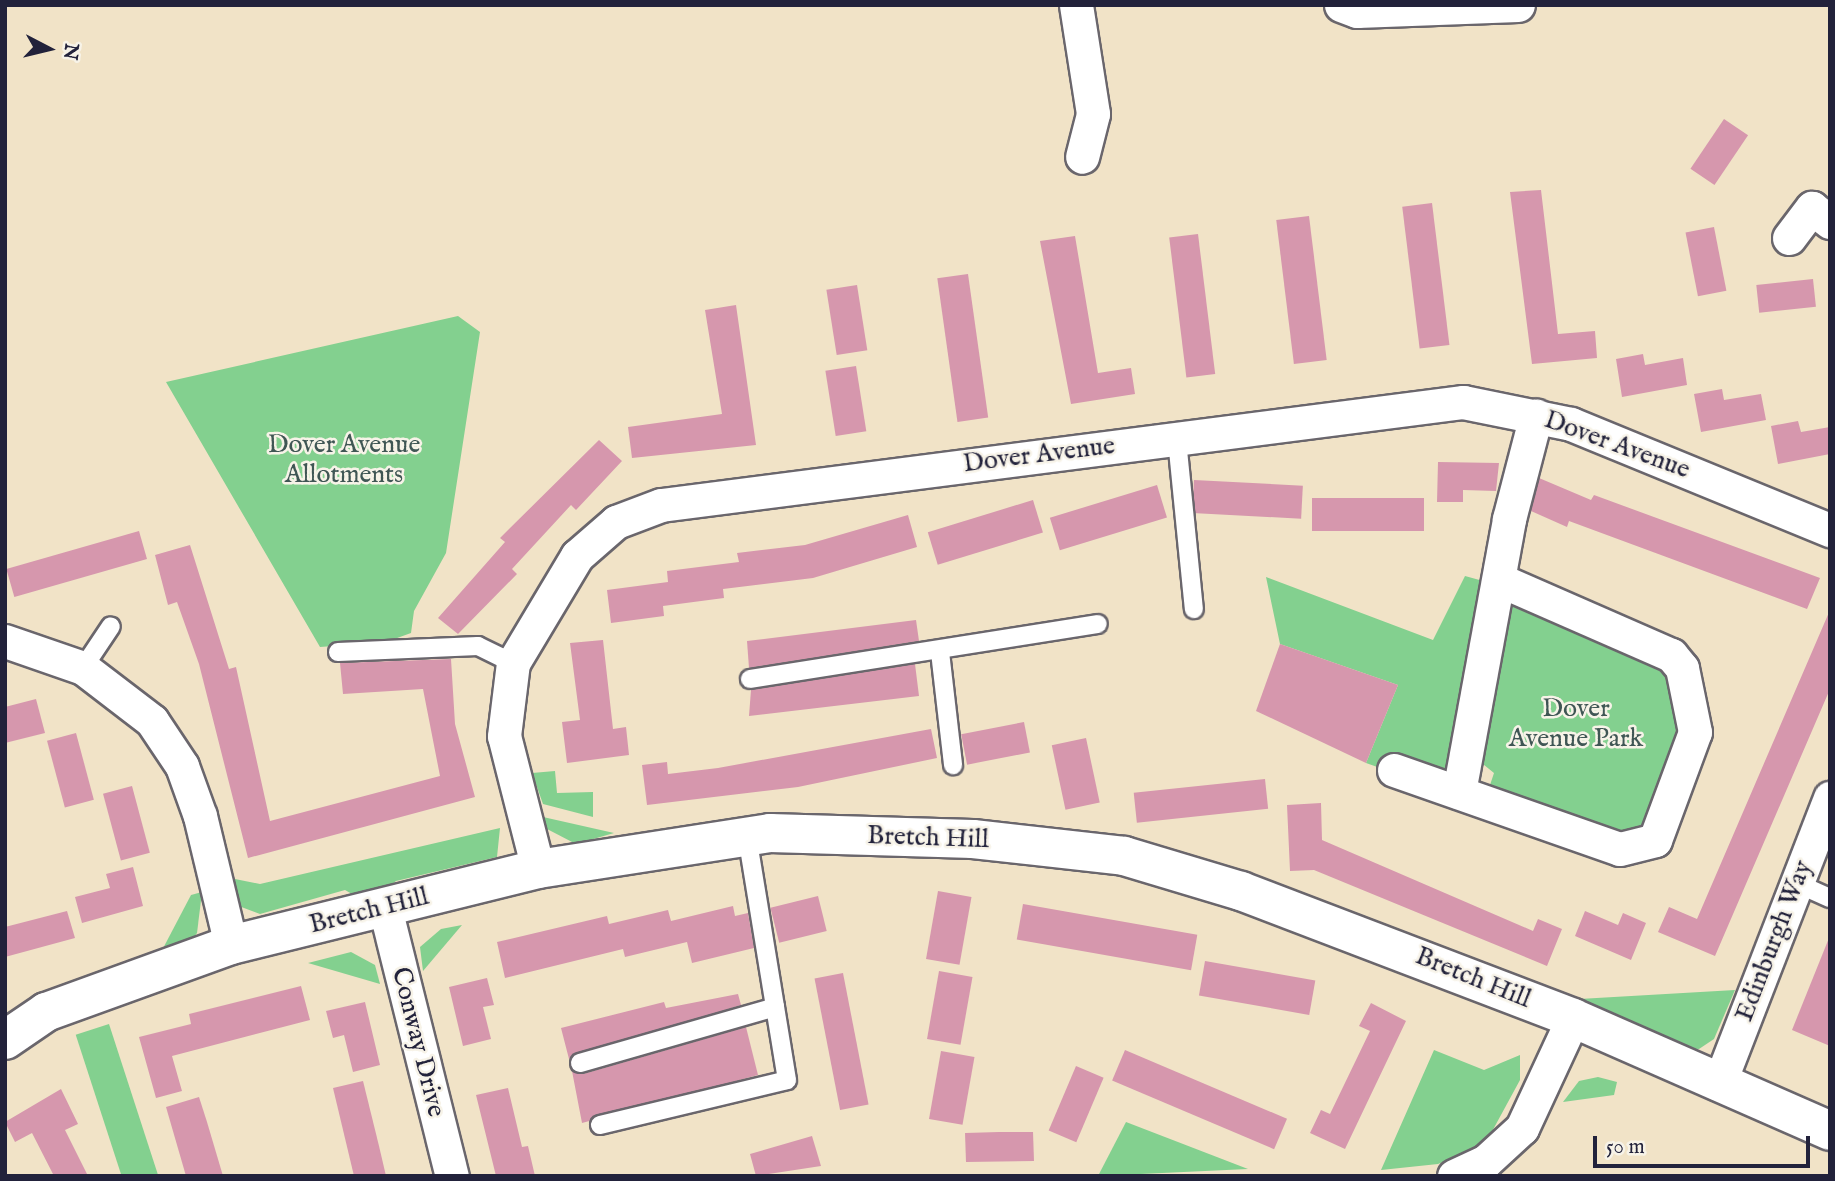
<!DOCTYPE html>
<style>
body{margin:0}
#map{position:relative;width:1835px;height:1181px;overflow:hidden;background:#f1e3c7;font-family:"IM FELL English",serif}
div>[style]{position:absolute}
.green>*{inset:0;background:#83d08f;transform-origin:0 0}
.building>*{inset:0;background:#d697ad;transform-origin:0 0}
.roads{filter:drop-shadow(2px 0 #6a666c) drop-shadow(-2px 0 #6a666c) drop-shadow(0 2px #6a666c) drop-shadow(0 -2px #6a666c)}
.lane>*{height:18px;margin:-9px;padding:0 9px;transform-origin:9px;border-radius:9px;background:#fff}
.street>*{height:33px;margin:-16.5px;padding:0 16.5px;transform-origin:16.5px;border-radius:16.5px;background:#fff}
.secondary>*{height:38px;margin:-19px;padding:0 19px;transform-origin:19px;border-radius:19px;background:#fff}
span{translate:-50% -50%;white-space:nowrap;text-align:center;line-height:1.15;-webkit-text-stroke:5px #f7f3e8;paint-order:stroke}
.park-label{font-size:26px;color:#3f5654}
.street-label{font-size:26px;color:#22223b}
.frame{position:absolute;inset:0;border:7px solid #22223b;pointer-events:none}
.north{position:absolute;left:14px;top:14px;width:70px;height:70px;-webkit-text-stroke:5px #f7f3e8;paint-order:stroke;rotate:97deg;font-size:19px;font-weight:700;line-height:28px;text-align:center;color:#22223b}
.north::after{content:'';display:block;margin:auto;width:24px;height:32px;background:#22223b;clip-path:polygon(50% 0,100% 100%,50% 72%,0 100%)}
.scale{position:absolute;left:1593px;top:1136px;width:217px;height:32px;box-sizing:border-box;border:4px solid #22223b;border-top:0;padding-left:9px;font-size:21px;line-height:24px;white-space:nowrap;color:#22223b;-webkit-text-stroke:5px #f7f3e8;paint-order:stroke}
</style>
<div id="map">
<div class="green">
<div style="clip-path:polygon(458px 316px,480px 332px,446px 553px,414px 611px,411px 633px,386px 642px,320px 647px,166px 382px)"></div>
<div style="clip-path:polygon(1465px 576px,1494px 584px,1447px 775px,1389px 754px,1383px 769px,1366px 763px,1398px 685px,1280px 644px,1266px 577px,1433px 640px)"></div>
<div style="clip-path:polygon(1507px 593px,1668px 671px,1681px 744px,1650px 822px,1624px 838px,1488px 791px,1494px 773px,1473px 756px)"></div>
<div style="clip-path:polygon(555px 771px,557px 793px,593px 792px,593px 817px,543px 804px,532px 773px)"></div>
<div style="clip-path:polygon(543px 817px,614px 833px,576px 844px,547px 829px)"></div>
<div style="clip-path:polygon(500px 828px,497px 857px,396px 881px,381px 893px,359px 898px,345px 890px,260px 914px,236px 905px,230px 878px,260px 884px)"></div>
<div style="clip-path:polygon(202px 892px,197px 933px,189px 944px,159px 956px,191px 895px)"></div>
<div style="clip-path:polygon(462px 925px,423px 971px,420px 947px,441px 929px)"></div>
<div style="clip-path:polygon(351px 952px,375px 965px,380px 984px,308px 963px)"></div>
<div style="clip-path:polygon(1735px 990px,1714px 1039px,1699px 1049px,1679px 1048px,1562px 1000px)"></div>
<div style="left:109px;top:1024px;width:160px;height:35px;rotate:72deg"></div>
<div style="clip-path:polygon(1434px 1050px,1484px 1070px,1520px 1055px,1520px 1080px,1489px 1137px,1473px 1150px,1438px 1164px,1381px 1170px)"></div>
<div style="clip-path:polygon(1598px 1077px,1617px 1082px,1614px 1095px,1563px 1102px,1579px 1081px)"></div>
<div style="clip-path:polygon(1126px 1122px,1248px 1169px,1098px 1176px)"></div>
</div>
<div class="building">
<div style="left:1724px;top:119px;width:29px;height:60px;rotate:34deg"></div>
<div style="clip-path:polygon(1541px 190px,1558px 334px,1595px 331px,1597px 358px,1532px 364px,1510px 192px)"></div>
<div style="left:1432px;top:203px;width:143px;height:30px;rotate:83deg"></div>
<div style="left:1309px;top:216px;width:145px;height:33px;rotate:83deg"></div>
<div style="left:1714px;top:227px;width:65px;height:29px;rotate:79deg"></div>
<div style="left:1198px;top:234px;width:141px;height:29px;rotate:83deg"></div>
<div style="clip-path:polygon(1075px 236px,1098px 373px,1131px 368px,1135px 394px,1071px 404px,1040px 241px)"></div>
<div style="left:968px;top:274px;width:145px;height:31px;rotate:82deg"></div>
<div style="left:1813px;top:279px;width:28px;height:57px;rotate:84deg"></div>
<div style="left:857px;top:285px;width:66px;height:31px;rotate:81deg"></div>
<div style="clip-path:polygon(736px 305px,756px 445px,632px 458px,628px 427px,722px 414px,705px 310px)"></div>
<div style="clip-path:polygon(1643px 354px,1645px 365px,1683px 358px,1687px 385px,1622px 397px,1616px 359px)"></div>
<div style="left:856px;top:366px;width:66px;height:31px;rotate:81deg"></div>
<div style="clip-path:polygon(1722px 389px,1724px 400px,1761px 394px,1766px 420px,1701px 432px,1694px 394px)"></div>
<div style="clip-path:polygon(1798px 421px,1801px 432px,1830px 427px,1830px 454px,1778px 464px,1771px 426px)"></div>
<div style="clip-path:polygon(599px 440px,622px 461px,576px 510px,571px 505px,512px 569px,517px 574px,458px 634px,438px 618px,505px 542px,500px 538px)"></div>
<div style="clip-path:polygon(1438px 462px,1499px 463px,1496px 491px,1463px 490px,1463px 502px,1437px 502px)"></div>
<div style="clip-path:polygon(1539px 478px,1591px 500px,1594px 495px,1820px 578px,1807px 609px,1569px 521px,1567px 527px,1531px 511px)"></div>
<div style="left:1194px;top:480px;width:109px;height:33px;rotate:3deg"></div>
<div style="left:1157px;top:485px;width:34px;height:112px;rotate:73deg"></div>
<div style="left:1312px;top:498px;width:112px;height:33px"></div>
<div style="left:1033px;top:500px;width:34px;height:110px;rotate:73deg"></div>
<div style="clip-path:polygon(908px 515px,917px 547px,813px 578px,723px 589px,724px 598px,663px 606px,664px 616px,611px 623px,607px 590px,668px 582px,667px 571px,739px 562px,737px 553px,805px 545px)"></div>
<div style="left:139px;top:531px;width:29px;height:138px;rotate:74deg"></div>
<div style="clip-path:polygon(190px 545px,229px 669px,236px 667px,270px 821px,440px 776px,423px 689px,343px 694px,340px 663px,451px 659px,455px 724px,475px 797px,248px 858px,199px 664px,177px 602px,168px 605px,155px 555px)"></div>
<div style="clip-path:polygon(1830px 610px,1830px 689px,1715px 956px,1658px 932px,1669px 907px,1697px 919px)"></div>
<div style="clip-path:polygon(916px 620px,919px 641px,749px 668px,747px 641px)"></div>
<div style="clip-path:polygon(603px 640px,613px 729px,626px 727px,629px 755px,567px 763px,562px 722px,580px 720px,570px 643px)"></div>
<div style="clip-path:polygon(1280px 644px,1398px 685px,1366px 763px,1256px 711px)"></div>
<div style="clip-path:polygon(915px 664px,919px 696px,749px 716px,751px 690px)"></div>
<div style="clip-path:polygon(36px 699px,45px 733px,5px 743px,5px 707px)"></div>
<div style="left:1024px;top:722px;width:31px;height:64px;rotate:79deg"></div>
<div style="clip-path:polygon(931px 729px,937px 758px,798px 787px,647px 805px,642px 765px,667px 762px,668px 774px,718px 768px)"></div>
<div style="left:76px;top:733px;width:69px;height:30px;rotate:75deg"></div>
<div style="left:1086px;top:738px;width:66px;height:35px;rotate:78deg"></div>
<div style="left:1265px;top:779px;width:30px;height:132px;rotate:84deg"></div>
<div style="left:132px;top:786px;width:69px;height:30px;rotate:75deg"></div>
<div style="clip-path:polygon(1321px 803px,1322px 840px,1533px 931px,1538px 919px,1562px 929px,1547px 966px,1314px 870px,1290px 871px,1287px 805px)"></div>
<div style="clip-path:polygon(133px 867px,143px 906px,82px 923px,75px 897px,110px 888px,106px 874px)"></div>
<div style="left:938px;top:891px;width:34px;height:69px;rotate:10deg"></div>
<div style="left:818px;top:896px;width:36px;height:49px;rotate:76deg"></div>
<div style="left:1023px;top:904px;width:177px;height:36px;rotate:10deg"></div>
<div style="clip-path:polygon(733px 906px,735px 916px,748px 913px,754px 948px,692px 963px,687px 942px,625px 957px,623px 949px,505px 978px,497px 942px,607px 916px,609px 924px,668px 910px,671px 921px)"></div>
<div style="clip-path:polygon(67px 911px,75px 938px,5px 957px,5px 927px)"></div>
<div style="clip-path:polygon(1585px 911px,1618px 925px,1623px 913px,1646px 923px,1631px 960px,1575px 936px)"></div>
<div style="clip-path:polygon(1829px 938px,1830px 938px,1830px 1046px,1792px 1030px)"></div>
<div style="left:1205px;top:961px;width:112px;height:35px;rotate:10deg"></div>
<div style="left:939px;top:971px;width:34px;height:69px;rotate:10deg"></div>
<div style="left:843px;top:973px;width:134px;height:29px;rotate:79deg"></div>
<div style="clip-path:polygon(487px 978px,494px 1005px,483px 1007px,491px 1039px,463px 1046px,449px 987px)"></div>
<div style="clip-path:polygon(301px 986px,310px 1020px,172px 1056px,182px 1091px,156px 1098px,139px 1037px,191px 1024px,189px 1014px)"></div>
<div style="clip-path:polygon(738px 994px,741px 1005px,569px 1059px,561px 1028px,664px 1002px,666px 1008px)"></div>
<div style="clip-path:polygon(365px 1002px,380px 1065px,353px 1072px,344px 1035px,333px 1038px,326px 1011px)"></div>
<div style="clip-path:polygon(1371px 1003px,1406px 1021px,1345px 1149px,1310px 1133px,1321px 1110px,1330px 1114px,1370px 1031px,1359px 1026px)"></div>
<div style="clip-path:polygon(746px 1027px,758px 1075px,582px 1123px,572px 1071px,583px 1074px)"></div>
<div style="left:1125px;top:1050px;width:176px;height:33px;rotate:23deg"></div>
<div style="left:941px;top:1051px;width:34px;height:69px;rotate:10deg"></div>
<div style="left:1076px;top:1066px;width:30px;height:70px;rotate:23deg"></div>
<div style="clip-path:polygon(363px 1081px,379px 1146px,386px 1176px,354px 1176px,333px 1088px)"></div>
<div style="clip-path:polygon(508px 1088px,522px 1147px,528px 1146px,535px 1176px,496px 1176px,476px 1095px)"></div>
<div style="clip-path:polygon(61px 1089px,78px 1124px,65px 1130px,88px 1176px,54px 1176px,32px 1133px,15px 1142px,5px 1122px)"></div>
<div style="clip-path:polygon(199px 1097px,207px 1122px,223px 1176px,186px 1176px,166px 1107px)"></div>
<div style="clip-path:polygon(999px 1132px,1033px 1132px,1034px 1161px,966px 1162px,965px 1133px)"></div>
<div style="clip-path:polygon(812px 1136px,821px 1166px,756px 1176px,750px 1154px)"></div>
</div>
<div class="roads">
<div class="lane">
<div style="left:1177px;top:440px;width:170px;rotate:84.3deg"></div>
<div style="left:338px;top:652px;width:140px;rotate:-2.5deg"></div>
<div style="left:478px;top:646px;width:39px;rotate:26deg"></div>
<div style="left:940px;top:652px;width:114px;rotate:83.4deg"></div>
<div style="left:83px;top:668px;width:50px;rotate:-56.3deg"></div>
<div style="left:750px;top:679px;width:352px;rotate:-9deg"></div>
<div style="left:1796px;top:883px;width:37px;rotate:24deg"></div>
<div style="left:580px;top:1063px;width:203px;rotate:-16deg"></div>
<div style="left:600px;top:1125px;width:192px;rotate:-13.5deg"></div>
<div style="left:787px;top:1080px;width:247px;rotate:-99.3deg"></div>
</div>
<div class="street">
<div style="left:1076px;top:5px;width:110px;rotate:81.1deg"></div>
<div style="left:1093px;top:114px;width:44px;rotate:104.3deg"></div>
<div style="left:1341px;top:5px;width:17px;rotate:21deg"></div>
<div style="left:1357px;top:11px;width:161px;rotate:-2.1deg"></div>
<div style="left:1789px;top:238px;width:38px;rotate:-53deg"></div>
<div style="left:1812px;top:208px;width:23px;rotate:38deg"></div>
<div style="left:5px;top:641px;width:83px;rotate:19.1deg"></div>
<div style="left:83px;top:668px;width:87px;rotate:37.5deg"></div>
<div style="left:152px;top:721px;width:54px;rotate:56.3deg"></div>
<div style="left:182px;top:766px;width:53px;rotate:70.2deg"></div>
<div style="left:200px;top:816px;width:133px;rotate:76.5deg"></div>
<div style="left:1394px;top:770px;width:239px;rotate:19.3deg"></div>
<div style="left:1620px;top:849px;width:36px;rotate:-14deg"></div>
<div style="left:1655px;top:840px;width:115px;rotate:-69.7deg"></div>
<div style="left:1695px;top:732px;width:65px;rotate:-101.5deg"></div>
<div style="left:1682px;top:668px;width:17px;rotate:-130deg"></div>
<div style="left:1671px;top:655px;width:184px;rotate:-156.4deg"></div>
<div style="left:1459px;top:792px;width:278px;rotate:-79.6deg"></div>
<div style="left:1509px;top:519px;width:107px;rotate:-75.4deg"></div>
<div style="left:538px;top:869px;width:137px;rotate:-104.3deg"></div>
<div style="left:504px;top:736px;width:74px;rotate:-83deg"></div>
<div style="left:513px;top:663px;width:125px;rotate:-59.1deg"></div>
<div style="left:577px;top:556px;width:52px;rotate:-41.1deg"></div>
<div style="left:616px;top:522px;width:48px;rotate:-20.7deg"></div>
<div style="left:661px;top:505px;width:809px;rotate:-7.32deg"></div>
<div style="left:1463px;top:402px;width:110px;rotate:11.5deg"></div>
<div style="left:1571px;top:424px;width:280px;rotate:22.3deg"></div>
<div style="left:385px;top:908px;width:276px;rotate:76deg"></div>
<div style="left:1719px;top:1084px;width:307px;rotate:-68.8deg"></div>
<div style="left:1454px;top:1176px;width:35px;rotate:-25deg"></div>
<div style="left:1486px;top:1161px;width:49px;rotate:-42.5deg"></div>
<div style="left:1522px;top:1128px;width:121px;rotate:-65.1deg"></div>
</div>
<div class="secondary">
<div style="left:5px;top:1040px;width:50px;rotate:-34.3deg"></div>
<div style="left:46px;top:1012px;width:197px;rotate:-19.9deg"></div>
<div style="left:231px;top:945px;width:316px;rotate:-13.9deg"></div>
<div style="left:538px;top:869px;width:235px;rotate:-8.8deg"></div>
<div style="left:770px;top:833px;width:203px;rotate:1.7deg"></div>
<div style="left:973px;top:839px;width:152px;rotate:6.4deg"></div>
<div style="left:1124px;top:856px;width:122px;rotate:16.7deg"></div>
<div style="left:1241px;top:891px;width:355px;rotate:20.9deg"></div>
<div style="left:1573px;top:1018px;width:281px;rotate:23.7deg"></div>
</div>
</div>
<div class="park-label">
<span style="left:344px;top:460px">Dover Avenue<br>Allotments</span>
<span style="left:1576px;top:724px">Dover<br>Avenue Park</span>
</div>
<div class="street-label">
<span style="left:1617px;top:445px;rotate:20deg">Dover Avenue</span>
<span style="left:1039px;top:455px;rotate:-7deg">Dover Avenue</span>
<span style="left:928px;top:838px;rotate:2deg">Bretch Hill</span>
<span style="left:369px;top:911px;rotate:-14deg">Bretch Hill</span>
<span style="left:1774px;top:941px;rotate:-69deg">Edinburgh Way</span>
<span style="left:1473px;top:978px;rotate:22deg">Bretch Hill</span>
<span style="left:418px;top:1042px;rotate:76deg">Conway Drive</span>
</div>
<div class="frame"></div>
<div class="north">N</div>
<div class="scale">50 m</div>
</div>
